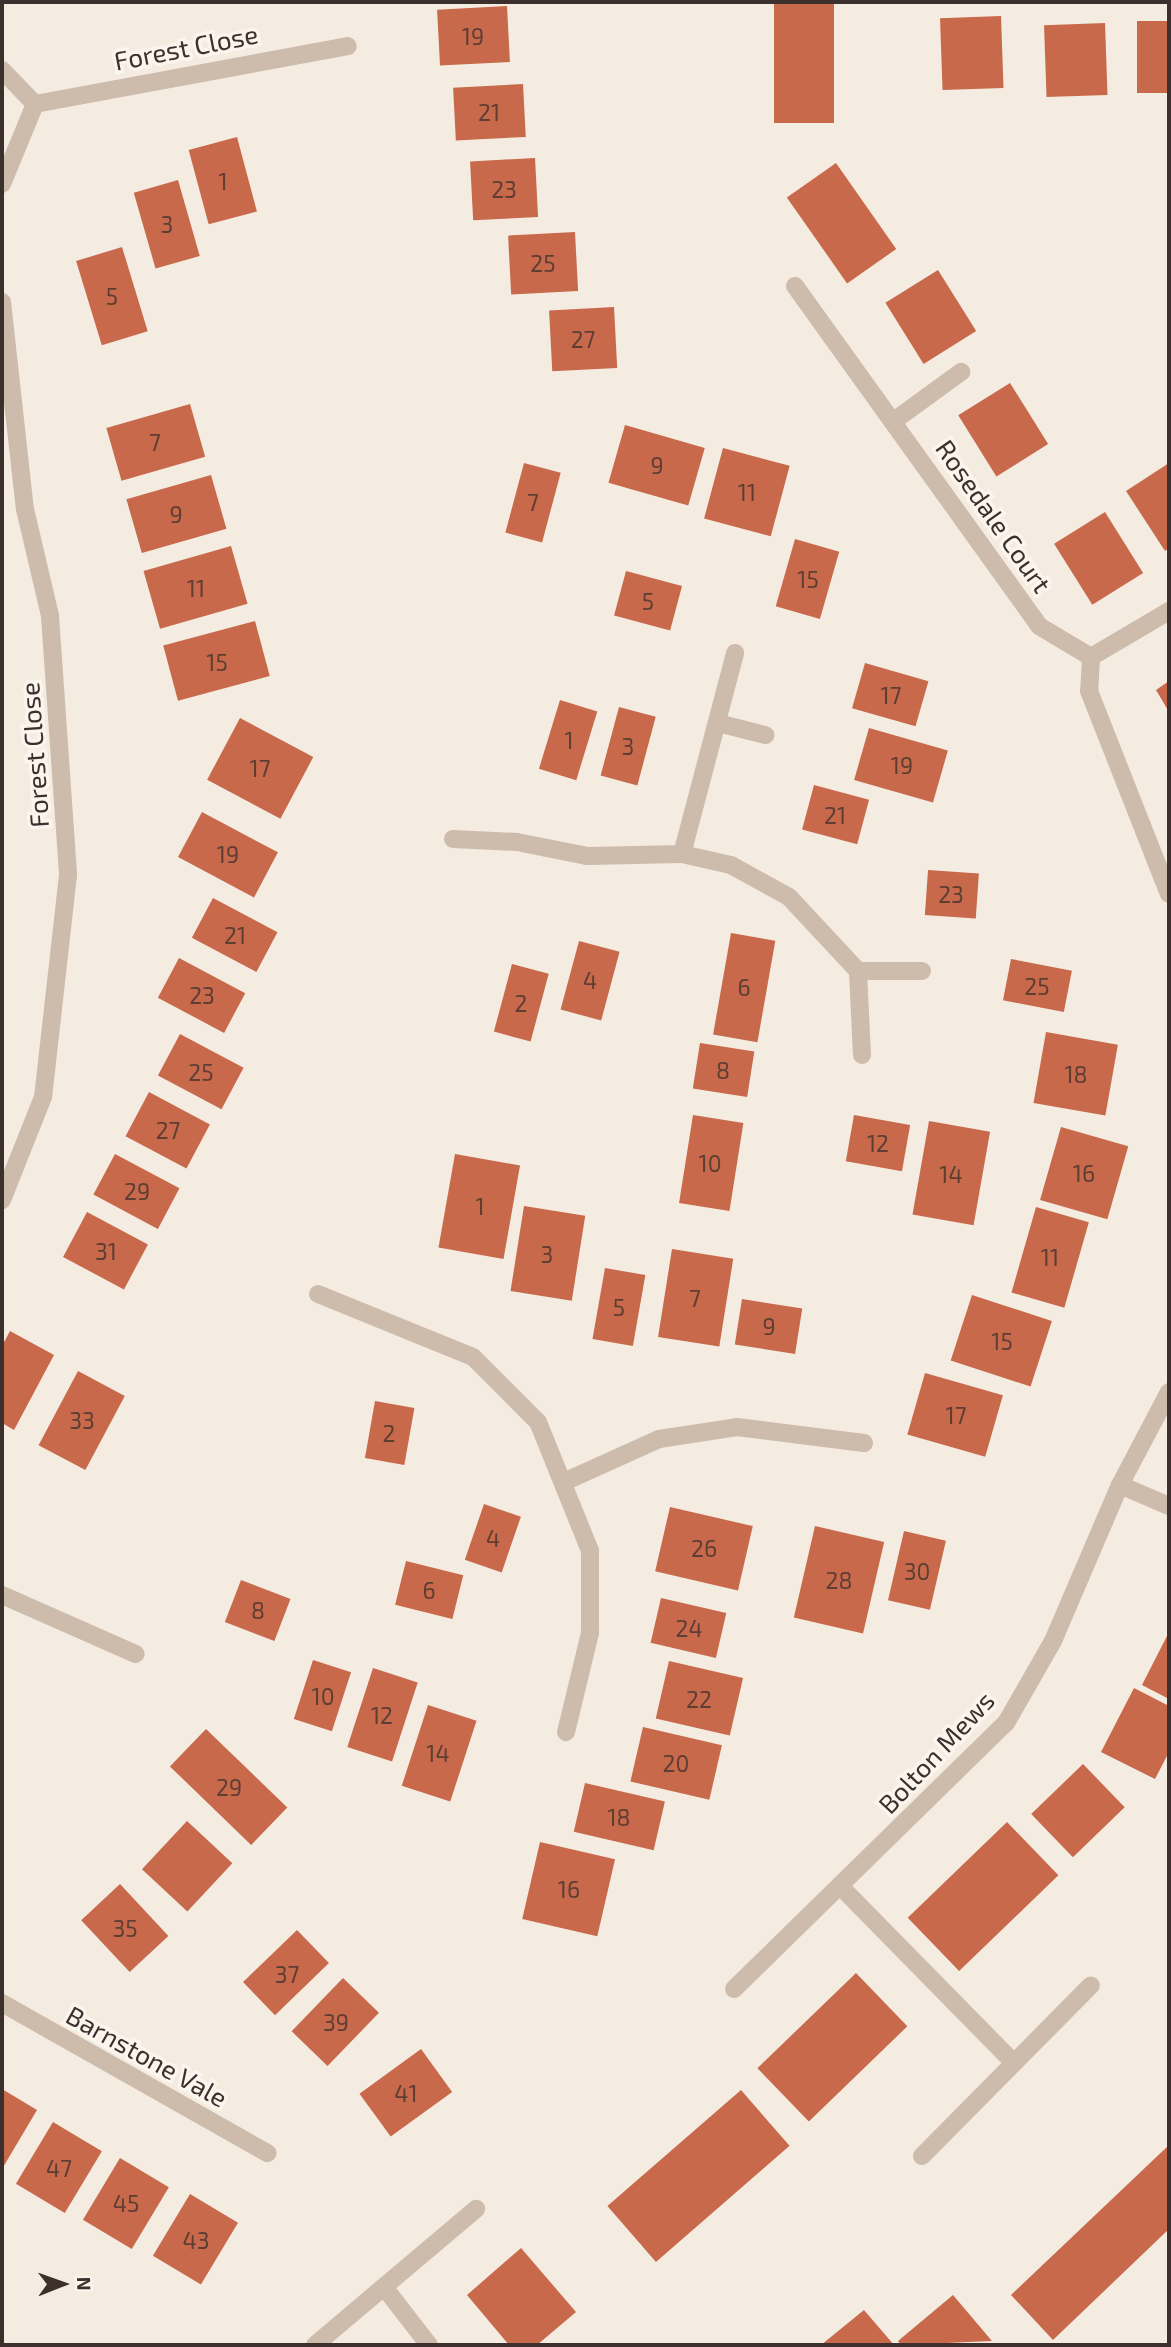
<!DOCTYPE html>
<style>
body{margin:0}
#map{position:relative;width:1171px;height:2347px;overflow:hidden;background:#f4ebe1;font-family:"Exo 2",sans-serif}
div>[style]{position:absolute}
.building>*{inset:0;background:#c8694b;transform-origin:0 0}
.minor>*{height:18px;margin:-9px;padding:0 9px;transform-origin:9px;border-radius:9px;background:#cdbbac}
span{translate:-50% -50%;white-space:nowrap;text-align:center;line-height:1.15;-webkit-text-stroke:7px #fbf5ee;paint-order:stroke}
.number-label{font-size:23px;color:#5e3e33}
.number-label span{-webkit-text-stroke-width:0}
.street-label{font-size:26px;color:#3b302b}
.frame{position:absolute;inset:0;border:4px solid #3b302b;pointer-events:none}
.north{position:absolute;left:28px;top:2249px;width:70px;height:70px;-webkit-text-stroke:5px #fbf5ee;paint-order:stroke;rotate:89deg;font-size:19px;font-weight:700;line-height:28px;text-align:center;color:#3b302b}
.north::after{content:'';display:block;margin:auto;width:24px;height:32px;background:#3b302b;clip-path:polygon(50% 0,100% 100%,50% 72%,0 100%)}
</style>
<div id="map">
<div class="building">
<div style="left:774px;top:2px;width:60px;height:121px"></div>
<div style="left:507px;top:6px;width:56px;height:70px;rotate:87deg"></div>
<div style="left:1001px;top:16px;width:72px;height:61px;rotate:88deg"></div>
<div style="left:1169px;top:21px;width:72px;height:32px;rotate:90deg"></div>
<div style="left:1105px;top:23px;width:72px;height:61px;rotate:88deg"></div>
<div style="left:523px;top:84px;width:53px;height:70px;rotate:87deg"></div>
<div style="left:237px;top:137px;width:77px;height:50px;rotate:75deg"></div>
<div style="left:535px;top:158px;width:59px;height:65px;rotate:87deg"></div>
<div style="left:836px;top:163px;width:105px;height:60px;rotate:55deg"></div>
<div style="left:178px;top:180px;width:79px;height:46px;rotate:74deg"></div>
<div style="left:575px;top:232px;width:59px;height:67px;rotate:87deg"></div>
<div style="left:122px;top:247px;width:88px;height:48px;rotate:73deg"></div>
<div style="left:938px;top:270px;width:72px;height:62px;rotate:58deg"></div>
<div style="left:614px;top:307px;width:61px;height:65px;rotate:87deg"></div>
<div style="left:1010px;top:383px;width:72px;height:61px;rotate:58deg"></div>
<div style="left:190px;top:404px;width:55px;height:87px;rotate:74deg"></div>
<div style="left:625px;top:425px;width:83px;height:60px;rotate:16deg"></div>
<div style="left:723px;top:448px;width:69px;height:73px;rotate:15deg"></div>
<div style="left:524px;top:463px;width:38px;height:72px;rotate:15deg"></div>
<div style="clip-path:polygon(1169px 463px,1169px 548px,1165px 551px,1126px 491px)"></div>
<div style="left:211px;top:475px;width:56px;height:88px;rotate:74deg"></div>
<div style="left:1105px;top:512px;width:72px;height:60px;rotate:58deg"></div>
<div style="left:795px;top:539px;width:46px;height:70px;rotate:16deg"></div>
<div style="left:231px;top:546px;width:60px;height:91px;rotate:74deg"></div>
<div style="left:626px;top:571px;width:58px;height:46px;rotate:15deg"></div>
<div style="left:255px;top:621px;width:57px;height:95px;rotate:75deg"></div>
<div style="left:865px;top:663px;width:66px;height:47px;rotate:16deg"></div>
<div style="clip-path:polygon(1169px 681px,1169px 712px,1156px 690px)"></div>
<div style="left:560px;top:700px;width:39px;height:72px;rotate:17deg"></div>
<div style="left:619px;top:707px;width:38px;height:71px;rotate:15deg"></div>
<div style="left:240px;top:718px;width:83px;height:70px;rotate:28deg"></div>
<div style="left:869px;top:728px;width:82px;height:54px;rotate:16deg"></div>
<div style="left:814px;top:785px;width:57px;height:46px;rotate:15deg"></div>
<div style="left:202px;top:812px;width:86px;height:51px;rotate:28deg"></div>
<div style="left:928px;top:870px;width:51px;height:45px;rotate:4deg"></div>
<div style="left:213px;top:898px;width:73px;height:45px;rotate:28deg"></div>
<div style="left:731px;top:933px;width:45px;height:103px;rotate:10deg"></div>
<div style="left:579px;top:941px;width:42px;height:71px;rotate:15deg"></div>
<div style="left:179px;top:958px;width:75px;height:45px;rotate:28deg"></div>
<div style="left:1011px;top:959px;width:62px;height:42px;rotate:11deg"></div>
<div style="left:512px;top:964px;width:38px;height:70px;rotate:15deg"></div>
<div style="left:1046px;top:1032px;width:73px;height:72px;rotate:10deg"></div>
<div style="left:180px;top:1034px;width:72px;height:47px;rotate:28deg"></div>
<div style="left:700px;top:1043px;width:55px;height:46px;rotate:9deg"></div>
<div style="left:149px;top:1092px;width:69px;height:50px;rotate:28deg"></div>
<div style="left:693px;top:1115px;width:51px;height:89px;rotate:9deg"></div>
<div style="left:854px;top:1115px;width:57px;height:47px;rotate:10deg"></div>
<div style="left:929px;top:1121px;width:62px;height:95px;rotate:10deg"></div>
<div style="left:1061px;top:1127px;width:70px;height:76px;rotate:16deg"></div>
<div style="left:115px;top:1154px;width:73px;height:46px;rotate:28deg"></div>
<div style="left:455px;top:1154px;width:66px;height:95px;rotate:10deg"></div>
<div style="left:524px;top:1206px;width:62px;height:86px;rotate:9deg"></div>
<div style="left:1036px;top:1207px;width:55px;height:89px;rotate:16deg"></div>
<div style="left:87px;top:1212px;width:69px;height:51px;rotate:28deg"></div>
<div style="left:672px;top:1249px;width:62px;height:89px;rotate:9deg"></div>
<div style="left:605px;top:1268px;width:41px;height:72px;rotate:10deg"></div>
<div style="left:972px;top:1295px;width:84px;height:69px;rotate:18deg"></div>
<div style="left:742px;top:1299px;width:61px;height:46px;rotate:9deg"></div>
<div style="clip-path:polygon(10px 1331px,54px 1355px,14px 1430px,2px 1423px,2px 1346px)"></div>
<div style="left:78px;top:1371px;width:53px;height:84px;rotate:28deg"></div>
<div style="left:925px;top:1373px;width:81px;height:64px;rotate:16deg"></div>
<div style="left:375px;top:1401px;width:40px;height:58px;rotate:10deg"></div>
<div style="left:484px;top:1504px;width:39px;height:59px;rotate:19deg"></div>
<div style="left:670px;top:1507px;width:85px;height:66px;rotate:13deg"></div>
<div style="left:815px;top:1526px;width:71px;height:94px;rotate:13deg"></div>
<div style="left:904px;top:1531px;width:43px;height:71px;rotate:13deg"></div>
<div style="left:406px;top:1561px;width:59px;height:45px;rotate:14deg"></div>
<div style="left:241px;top:1580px;width:53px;height:45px;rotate:21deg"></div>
<div style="left:661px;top:1598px;width:67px;height:46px;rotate:13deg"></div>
<div style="clip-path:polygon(1169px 1632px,1169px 1699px,1142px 1685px)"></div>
<div style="left:313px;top:1660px;width:40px;height:62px;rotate:18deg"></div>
<div style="left:669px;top:1661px;width:76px;height:59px;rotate:13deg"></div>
<div style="left:373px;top:1668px;width:47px;height:83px;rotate:18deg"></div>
<div style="clip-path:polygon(1134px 1688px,1169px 1706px,1169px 1752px,1155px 1779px,1101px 1752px)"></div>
<div style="left:428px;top:1705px;width:51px;height:85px;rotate:18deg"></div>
<div style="left:643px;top:1727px;width:81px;height:56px;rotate:13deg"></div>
<div style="left:206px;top:1729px;width:113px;height:52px;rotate:44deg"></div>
<div style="left:1083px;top:1764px;width:60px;height:72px;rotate:46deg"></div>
<div style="left:585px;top:1783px;width:82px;height:50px;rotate:13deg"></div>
<div style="left:187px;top:1821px;width:62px;height:66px;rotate:43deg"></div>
<div style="left:1007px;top:1822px;width:74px;height:138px;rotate:46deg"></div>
<div style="left:540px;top:1842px;width:77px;height:79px;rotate:13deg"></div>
<div style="left:120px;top:1884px;width:71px;height:53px;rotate:47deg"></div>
<div style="left:297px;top:1930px;width:46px;height:75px;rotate:46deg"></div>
<div style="left:856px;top:1973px;width:74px;height:137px;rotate:46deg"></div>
<div style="left:343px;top:1978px;width:50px;height:74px;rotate:44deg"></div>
<div style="left:421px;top:2049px;width:53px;height:76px;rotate:54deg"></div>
<div style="clip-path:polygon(2px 2089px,37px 2110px,2px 2169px)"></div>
<div style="left:741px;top:2090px;width:74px;height:177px;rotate:49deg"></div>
<div style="left:53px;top:2122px;width:57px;height:72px;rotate:31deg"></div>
<div style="clip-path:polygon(1169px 2145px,1169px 2229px,1053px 2340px,1011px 2295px)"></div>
<div style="left:120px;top:2158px;width:57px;height:72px;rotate:31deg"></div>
<div style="left:190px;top:2194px;width:56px;height:72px;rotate:31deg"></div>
<div style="clip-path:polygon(521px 2248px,576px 2312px,537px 2345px,509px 2345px,467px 2295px)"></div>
<div style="clip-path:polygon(953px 2295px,992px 2341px,901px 2345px,898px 2341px)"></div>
<div style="clip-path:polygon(864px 2310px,894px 2345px,821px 2345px)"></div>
</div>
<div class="minor">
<div style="left:2px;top:70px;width:47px;rotate:45.9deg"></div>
<div style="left:2px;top:184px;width:87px;rotate:-67.6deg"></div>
<div style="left:35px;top:104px;width:318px;rotate:-10.5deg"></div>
<div style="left:795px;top:286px;width:418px;rotate:54.3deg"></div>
<div style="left:1039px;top:626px;width:61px;rotate:30.8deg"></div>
<div style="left:2px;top:302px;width:208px;rotate:83.7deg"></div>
<div style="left:25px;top:509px;width:110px;rotate:76.8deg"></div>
<div style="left:50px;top:616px;width:260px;rotate:86deg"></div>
<div style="left:68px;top:875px;width:223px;rotate:96.4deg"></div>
<div style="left:43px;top:1097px;width:111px;rotate:111.7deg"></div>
<div style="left:895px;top:420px;width:82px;rotate:-36deg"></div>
<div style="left:1169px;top:611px;width:91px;rotate:149.5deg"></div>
<div style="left:1091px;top:657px;width:34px;rotate:93deg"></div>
<div style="left:1089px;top:691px;width:218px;rotate:68.5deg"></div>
<div style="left:718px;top:723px;width:49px;rotate:14.3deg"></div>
<div style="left:453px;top:839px;width:64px;rotate:2.7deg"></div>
<div style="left:517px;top:842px;width:71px;rotate:11.3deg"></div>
<div style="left:587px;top:856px;width:95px;rotate:-1.2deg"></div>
<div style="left:682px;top:854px;width:50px;rotate:12.7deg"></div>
<div style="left:731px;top:865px;width:66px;rotate:28.9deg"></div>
<div style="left:789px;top:897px;width:101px;rotate:47deg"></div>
<div style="left:858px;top:971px;width:84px;rotate:87.3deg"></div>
<div style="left:682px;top:854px;width:208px;rotate:-75.2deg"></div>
<div style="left:858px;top:971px;width:64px"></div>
<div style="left:318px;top:1294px;width:167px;rotate:22.1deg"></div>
<div style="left:473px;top:1357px;width:92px;rotate:45deg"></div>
<div style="left:538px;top:1422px;width:139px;rotate:68deg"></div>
<div style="left:590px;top:1551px;width:82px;rotate:90deg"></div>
<div style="left:590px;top:1633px;width:102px;rotate:103.6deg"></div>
<div style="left:1169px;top:1392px;width:105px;rotate:117.8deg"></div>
<div style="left:1120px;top:1485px;width:53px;rotate:23.2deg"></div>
<div style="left:566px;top:1481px;width:102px;rotate:-24.3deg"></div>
<div style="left:659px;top:1439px;width:79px;rotate:-8.7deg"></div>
<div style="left:737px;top:1427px;width:128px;rotate:7.2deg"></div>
<div style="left:2px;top:1595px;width:146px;rotate:23.8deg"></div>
<div style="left:842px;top:1888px;width:245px;rotate:45.5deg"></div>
<div style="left:734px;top:1989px;width:380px;rotate:-44.4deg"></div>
<div style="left:1006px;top:1723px;width:95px;rotate:-60.2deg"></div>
<div style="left:1053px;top:1641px;width:170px;rotate:-66.8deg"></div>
<div style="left:2px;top:2003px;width:305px;rotate:29.5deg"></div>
<div style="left:922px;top:2156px;width:240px;rotate:-45.3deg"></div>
<div style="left:384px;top:2287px;width:73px;rotate:52.2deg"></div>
<div style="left:315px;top:2345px;width:211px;rotate:-40.2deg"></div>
</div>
<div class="number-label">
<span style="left:473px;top:36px">19</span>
<span style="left:489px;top:112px">21</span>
<span style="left:223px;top:181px">1</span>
<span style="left:504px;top:189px">23</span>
<span style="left:167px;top:224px">3</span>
<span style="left:543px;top:263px">25</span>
<span style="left:112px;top:296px">5</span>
<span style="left:583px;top:339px">27</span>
<span style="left:155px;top:442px">7</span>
<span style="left:657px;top:465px">9</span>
<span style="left:747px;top:492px">11</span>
<span style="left:533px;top:502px">7</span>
<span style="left:176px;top:514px">9</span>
<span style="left:808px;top:579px">15</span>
<span style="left:196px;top:588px">11</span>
<span style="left:648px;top:601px">5</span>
<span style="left:217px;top:662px">15</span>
<span style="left:891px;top:695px">17</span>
<span style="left:569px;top:740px">1</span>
<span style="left:628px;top:746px">3</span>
<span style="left:902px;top:765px">19</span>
<span style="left:260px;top:768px">17</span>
<span style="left:835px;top:815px">21</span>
<span style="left:228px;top:854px">19</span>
<span style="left:951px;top:894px">23</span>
<span style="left:235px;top:935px">21</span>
<span style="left:590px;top:980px">4</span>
<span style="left:1037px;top:986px">25</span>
<span style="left:744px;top:987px">6</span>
<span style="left:202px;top:995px">23</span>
<span style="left:521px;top:1003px">2</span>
<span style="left:723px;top:1070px">8</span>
<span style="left:201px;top:1072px">25</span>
<span style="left:1076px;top:1074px">18</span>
<span style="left:168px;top:1130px">27</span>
<span style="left:878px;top:1143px">12</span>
<span style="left:710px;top:1163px">10</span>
<span style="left:1084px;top:1173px">16</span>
<span style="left:951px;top:1174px">14</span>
<span style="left:137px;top:1191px">29</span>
<span style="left:480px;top:1206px">1</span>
<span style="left:106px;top:1251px">31</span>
<span style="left:547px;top:1254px">3</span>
<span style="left:1050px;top:1257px">11</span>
<span style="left:695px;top:1298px">7</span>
<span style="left:619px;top:1307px">5</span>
<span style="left:769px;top:1326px">9</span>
<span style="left:1002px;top:1341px">15</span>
<span style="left:956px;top:1415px">17</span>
<span style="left:82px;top:1420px">33</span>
<span style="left:389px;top:1433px">2</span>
<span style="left:493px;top:1538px">4</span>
<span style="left:704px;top:1548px">26</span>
<span style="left:917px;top:1571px">30</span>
<span style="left:839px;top:1580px">28</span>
<span style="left:429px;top:1590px">6</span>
<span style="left:258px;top:1610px">8</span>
<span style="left:689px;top:1628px">24</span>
<span style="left:323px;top:1696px">10</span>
<span style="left:699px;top:1699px">22</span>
<span style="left:382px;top:1715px">12</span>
<span style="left:438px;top:1753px">14</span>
<span style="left:676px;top:1763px">20</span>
<span style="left:229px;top:1787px">29</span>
<span style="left:619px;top:1817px">18</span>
<span style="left:569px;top:1889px">16</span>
<span style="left:125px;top:1928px">35</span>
<span style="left:287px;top:1974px">37</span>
<span style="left:336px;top:2022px">39</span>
<span style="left:406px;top:2093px">41</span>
<span style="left:59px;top:2168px">47</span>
<span style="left:126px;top:2203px">45</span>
<span style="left:196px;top:2240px">43</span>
</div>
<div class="street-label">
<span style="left:186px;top:47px;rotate:-11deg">Forest Close</span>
<span style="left:994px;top:516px;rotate:55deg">Rosedale Court</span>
<span style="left:34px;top:755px;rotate:-94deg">Forest Close</span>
<span style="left:936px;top:1752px;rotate:-47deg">Bolton Mews</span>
<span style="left:147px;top:2056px;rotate:29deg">Barnstone Vale</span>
</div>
<div class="frame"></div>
<div class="north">N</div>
</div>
